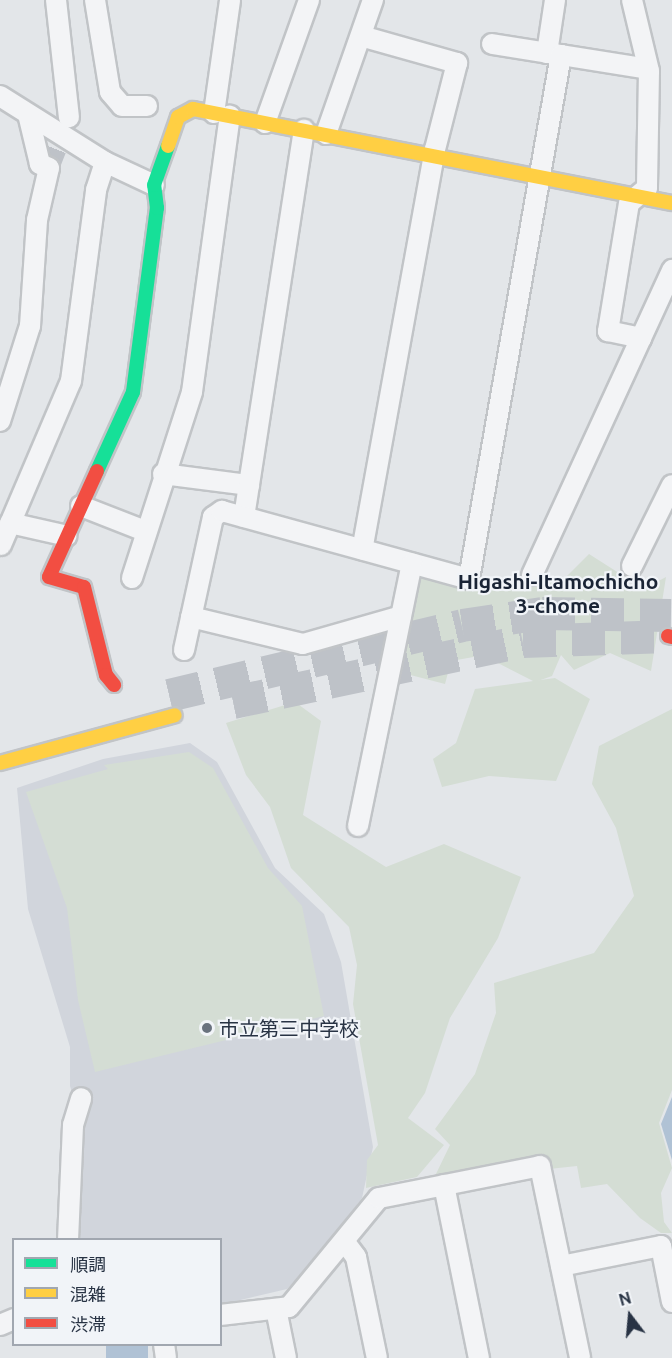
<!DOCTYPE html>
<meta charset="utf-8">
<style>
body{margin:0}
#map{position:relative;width:672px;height:1358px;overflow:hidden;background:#e3e6e9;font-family:Ubuntu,"Noto Sans JP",sans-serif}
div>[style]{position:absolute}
.built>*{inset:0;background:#d1d5dc}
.green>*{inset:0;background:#d4ddd4}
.water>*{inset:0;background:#b0c2d5;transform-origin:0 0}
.street-tunnel>*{height:20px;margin-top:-10px;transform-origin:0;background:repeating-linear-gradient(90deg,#bec2c8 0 20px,transparent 0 30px)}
.highway-tunnel>*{height:33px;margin-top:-16.5px;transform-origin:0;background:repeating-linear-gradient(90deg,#bec2c8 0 33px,transparent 0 49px)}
.roads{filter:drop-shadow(2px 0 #c1c4c7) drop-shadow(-2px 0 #c1c4c7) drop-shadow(0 2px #c1c4c7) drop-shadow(0 -2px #c1c4c7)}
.street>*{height:20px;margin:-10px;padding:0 10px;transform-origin:10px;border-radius:10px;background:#f3f4f6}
.fast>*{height:14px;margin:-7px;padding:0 7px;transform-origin:7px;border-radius:7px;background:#16e098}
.slow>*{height:14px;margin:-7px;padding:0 7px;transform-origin:7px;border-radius:7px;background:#ffcf43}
.jam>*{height:14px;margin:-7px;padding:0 7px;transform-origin:7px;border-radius:7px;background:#f24e42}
.dots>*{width:16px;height:16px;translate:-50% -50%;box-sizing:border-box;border:3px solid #f1f4f8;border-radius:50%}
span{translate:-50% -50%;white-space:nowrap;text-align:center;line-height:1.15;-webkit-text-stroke:4.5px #f1f4f8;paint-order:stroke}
.poi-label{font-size:20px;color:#283344}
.left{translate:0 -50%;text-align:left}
.neighbourhood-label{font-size:21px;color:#1a2435;font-weight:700}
.legend{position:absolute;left:12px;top:1238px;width:210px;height:108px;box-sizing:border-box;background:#f1f4f8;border:2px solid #a1a7b0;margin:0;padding:8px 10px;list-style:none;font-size:18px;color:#283344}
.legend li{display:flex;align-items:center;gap:12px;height:30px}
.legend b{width:30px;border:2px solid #a1a7b0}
.north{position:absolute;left:600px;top:1286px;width:60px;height:60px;-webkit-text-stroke:4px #f1f4f8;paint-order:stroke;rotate:344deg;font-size:16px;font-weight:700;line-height:24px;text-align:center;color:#283344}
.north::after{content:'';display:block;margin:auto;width:21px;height:27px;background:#283344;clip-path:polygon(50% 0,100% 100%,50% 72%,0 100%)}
</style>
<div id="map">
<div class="built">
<div style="clip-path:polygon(190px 743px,217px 762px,275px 868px,324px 914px,341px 962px,373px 1147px,362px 1198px,314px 1262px,287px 1289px,228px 1303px,221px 1303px,220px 1240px,75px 1239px,79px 1116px,70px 1086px,70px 1047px,28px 909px,17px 788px,103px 759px)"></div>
</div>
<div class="green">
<div style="clip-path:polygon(589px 554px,622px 575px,627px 586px,649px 586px,666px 577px,651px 671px,610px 653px,574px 670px,561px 655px,552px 676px,535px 682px,496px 662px,496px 653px,451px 661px,445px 684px,399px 672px,420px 577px,474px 591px,477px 583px,495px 580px,564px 579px)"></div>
<div style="clip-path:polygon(555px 678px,590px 699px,556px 781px,489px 776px,442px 787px,433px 759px,456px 743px,475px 689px)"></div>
<div style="clip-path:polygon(295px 702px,321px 721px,303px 815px,386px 867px,444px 844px,521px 877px,498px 938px,450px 1018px,425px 1093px,408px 1118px,444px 1145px,417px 1177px,366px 1188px,367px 1160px,378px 1145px,353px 1004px,357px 965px,349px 927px,291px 868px,270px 807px,246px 775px,226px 723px)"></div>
<div style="clip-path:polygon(672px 709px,672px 1090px,659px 1123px,672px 1168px,661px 1193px,664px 1222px,672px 1233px,661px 1233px,640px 1218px,607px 1184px,581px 1188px,577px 1166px,549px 1169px,545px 1158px,434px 1178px,450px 1145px,435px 1129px,475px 1074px,496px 1013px,494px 983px,594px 953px,634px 896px,616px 828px,592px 784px,599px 746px)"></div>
<div style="clip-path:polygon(189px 752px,213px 768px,268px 868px,302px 906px,324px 1016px,95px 1072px,78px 1000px,67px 908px,26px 792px,108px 769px,104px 765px)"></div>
</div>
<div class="water">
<div style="clip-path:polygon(672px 1097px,672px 1160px,661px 1124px)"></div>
<div style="left:106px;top:1345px;width:42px;height:13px"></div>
</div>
<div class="street-tunnel">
<div style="left:49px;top:168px;width:52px;rotate:-68.4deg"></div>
</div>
<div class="highway-tunnel">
<div style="left:169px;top:695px;width:301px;rotate:-13.4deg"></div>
<div style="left:462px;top:625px;width:81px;rotate:-8.5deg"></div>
<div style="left:542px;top:613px;width:129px;rotate:0.9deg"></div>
<div style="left:233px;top:702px;width:296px;rotate:-11.9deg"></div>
<div style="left:523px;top:641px;width:145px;rotate:-2deg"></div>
</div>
<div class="roads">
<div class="street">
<div style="left:56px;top:0;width:118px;rotate:83.7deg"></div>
<div style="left:95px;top:0;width:93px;rotate:80.7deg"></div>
<div style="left:110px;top:92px;width:18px;rotate:49deg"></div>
<div style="left:122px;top:106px;width:25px"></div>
<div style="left:632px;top:0;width:73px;rotate:76.5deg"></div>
<div style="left:649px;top:71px;width:117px;rotate:91deg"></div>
<div style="left:647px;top:188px;width:23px;rotate:140deg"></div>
<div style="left:629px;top:203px;width:130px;rotate:99.3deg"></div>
<div style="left:608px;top:331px;width:34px;rotate:12deg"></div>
<div style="left:361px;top:36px;width:100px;rotate:15.7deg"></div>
<div style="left:457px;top:63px;width:89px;rotate:104.3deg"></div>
<div style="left:435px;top:149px;width:407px;rotate:100.3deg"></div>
<div style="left:492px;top:44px;width:158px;rotate:9.1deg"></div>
<div style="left:547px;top:53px;width:54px;rotate:-81.4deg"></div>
<div style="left:0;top:96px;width:124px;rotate:32.2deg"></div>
<div style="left:105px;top:162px;width:54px;rotate:25.1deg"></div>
<div style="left:214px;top:113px;width:114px;rotate:-81.9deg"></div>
<div style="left:265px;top:123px;width:131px;rotate:-70.3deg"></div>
<div style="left:326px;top:134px;width:142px;rotate:-70.7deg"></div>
<div style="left:0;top:421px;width:100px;rotate:-72.5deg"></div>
<div style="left:30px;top:326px;width:106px;rotate:-86.2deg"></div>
<div style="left:37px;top:220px;width:53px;rotate:-77deg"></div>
<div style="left:49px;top:168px;width:10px;rotate:-156deg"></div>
<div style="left:40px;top:164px;width:51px;rotate:-103.5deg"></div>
<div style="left:163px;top:474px;width:87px;rotate:7.3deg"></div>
<div style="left:81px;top:506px;width:69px;rotate:21.3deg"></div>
<div style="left:244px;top:517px;width:392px;rotate:-81.2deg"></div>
<div style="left:10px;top:523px;width:58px;rotate:12.8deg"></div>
<div style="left:1px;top:545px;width:178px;rotate:-66.9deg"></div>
<div style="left:71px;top:381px;width:193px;rotate:-82.5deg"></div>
<div style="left:96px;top:190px;width:29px;rotate:-72deg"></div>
<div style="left:632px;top:566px;width:90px;rotate:-63.7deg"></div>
<div style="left:532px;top:575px;width:336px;rotate:-65.3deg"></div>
<div style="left:132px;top:578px;width:195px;rotate:-72.1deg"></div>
<div style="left:192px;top:392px;width:279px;rotate:-82.2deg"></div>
<div style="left:191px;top:617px;width:115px;rotate:13.6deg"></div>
<div style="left:303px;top:644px;width:102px;rotate:-15.9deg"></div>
<div style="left:184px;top:650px;width:136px;rotate:-77.7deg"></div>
<div style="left:213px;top:517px;width:11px;rotate:-34deg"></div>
<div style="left:222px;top:511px;width:256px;rotate:15.4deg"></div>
<div style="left:469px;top:579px;width:532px;rotate:-80.04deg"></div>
<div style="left:358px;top:826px;width:268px;rotate:-78.4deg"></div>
<div style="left:444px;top:1185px;width:177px;rotate:78.6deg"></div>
<div style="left:68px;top:1240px;width:115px;rotate:-87.5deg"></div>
<div style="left:73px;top:1125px;width:28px;rotate:-73deg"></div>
<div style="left:344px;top:1241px;width:20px;rotate:53deg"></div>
<div style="left:356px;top:1257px;width:103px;rotate:78.3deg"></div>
<div style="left:561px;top:1266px;width:102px;rotate:-11.3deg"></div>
<div style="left:661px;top:1246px;width:57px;rotate:78.9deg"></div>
<div style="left:276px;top:1309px;width:50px;rotate:78.5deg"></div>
<div style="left:220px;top:1315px;width:69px;rotate:-6.6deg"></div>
<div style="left:289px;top:1307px;width:141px;rotate:-50.5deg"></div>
<div style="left:379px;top:1198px;width:164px;rotate:-11.2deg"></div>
<div style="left:540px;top:1166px;width:196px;rotate:78.2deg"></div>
<div style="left:0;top:1325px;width:15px;rotate:-23deg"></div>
<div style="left:164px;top:1344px;width:14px;rotate:82deg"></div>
</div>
<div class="fast">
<div style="left:97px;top:471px;width:87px;rotate:-65.5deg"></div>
<div style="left:133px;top:392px;width:186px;rotate:-82.6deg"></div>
<div style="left:157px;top:208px;width:23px;rotate:-97deg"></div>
<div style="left:154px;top:185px;width:41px;rotate:-70.3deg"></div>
</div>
<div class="slow">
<div style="left:168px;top:146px;width:31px;rotate:-71deg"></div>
<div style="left:178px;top:117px;width:17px;rotate:-28deg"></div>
<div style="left:193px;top:109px;width:488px;rotate:11.1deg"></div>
<div style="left:0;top:763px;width:181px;rotate:-15.3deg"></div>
</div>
<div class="jam">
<div style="left:97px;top:471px;width:116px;rotate:114.4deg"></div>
<div style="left:49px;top:577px;width:36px;rotate:16deg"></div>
<div style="left:84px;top:587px;width:91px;rotate:76deg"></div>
<div style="left:106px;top:675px;width:13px;rotate:51deg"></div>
<div style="left:668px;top:636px;width:4px;rotate:14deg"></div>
</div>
</div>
<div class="dots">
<div style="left:207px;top:1028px;background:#69727e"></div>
</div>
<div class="poi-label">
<span class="left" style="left:219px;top:1028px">市立第三中学校</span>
</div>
<div class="neighbourhood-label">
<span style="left:558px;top:593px">Higashi-Itamochicho<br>3-chome</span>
</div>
<ul class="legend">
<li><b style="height:8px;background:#16e098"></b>順調</li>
<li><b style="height:8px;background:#ffcf43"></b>混雑</li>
<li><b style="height:8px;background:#f24e42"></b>渋滞</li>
</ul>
<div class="north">N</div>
</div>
